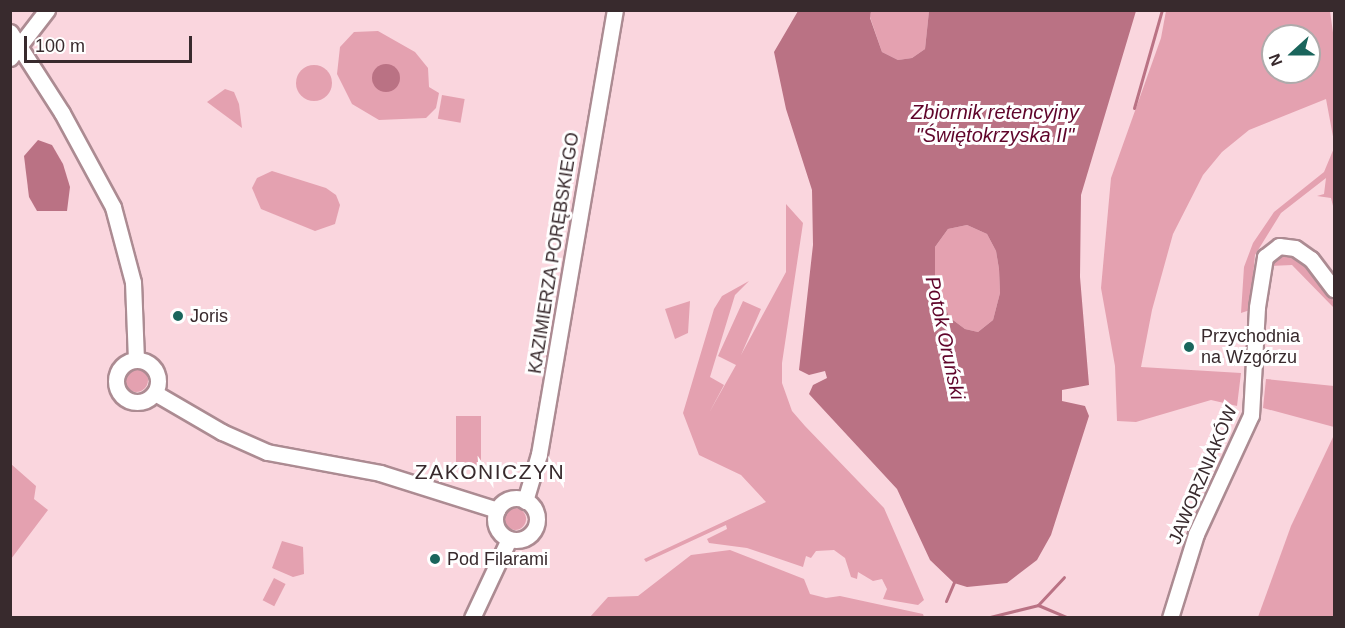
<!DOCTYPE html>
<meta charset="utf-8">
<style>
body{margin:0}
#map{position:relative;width:1345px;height:628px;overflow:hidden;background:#fad6de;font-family:Arial,sans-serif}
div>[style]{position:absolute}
.green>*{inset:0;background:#e4a1b0;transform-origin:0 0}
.round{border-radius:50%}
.water>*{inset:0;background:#ba7284}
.stream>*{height:3px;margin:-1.5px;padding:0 1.5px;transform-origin:1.5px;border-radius:1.5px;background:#ba7284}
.roads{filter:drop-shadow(2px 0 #ac8b92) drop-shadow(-2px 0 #ac8b92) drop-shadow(0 2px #ac8b92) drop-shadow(0 -2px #ac8b92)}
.minor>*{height:15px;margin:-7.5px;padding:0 7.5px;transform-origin:7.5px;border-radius:7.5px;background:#fff}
.minor>.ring{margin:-7.5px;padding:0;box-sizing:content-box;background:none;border:15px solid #fff;border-radius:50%}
.dots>*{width:16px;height:16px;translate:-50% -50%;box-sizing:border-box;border:3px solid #fff;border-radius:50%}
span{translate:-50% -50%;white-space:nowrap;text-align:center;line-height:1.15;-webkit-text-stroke:6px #fff;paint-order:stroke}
.street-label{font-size:18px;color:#382a2d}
.poi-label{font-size:18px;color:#382a2d}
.left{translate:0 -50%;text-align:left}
.water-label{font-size:20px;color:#60052b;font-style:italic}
.quarter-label{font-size:21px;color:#382a2d;letter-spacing:1.5px}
.frame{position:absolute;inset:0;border:12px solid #382a2d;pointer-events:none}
.north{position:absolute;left:1261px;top:24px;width:60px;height:60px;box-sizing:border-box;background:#fff;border:2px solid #afaaab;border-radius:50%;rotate:249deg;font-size:16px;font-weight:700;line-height:24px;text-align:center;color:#382a2d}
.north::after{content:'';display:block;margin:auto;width:21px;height:27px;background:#1a655c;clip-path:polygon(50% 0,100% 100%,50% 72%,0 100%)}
.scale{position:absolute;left:24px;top:36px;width:168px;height:27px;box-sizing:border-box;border:3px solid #382a2d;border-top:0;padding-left:8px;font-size:18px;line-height:21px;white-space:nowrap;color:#382a2d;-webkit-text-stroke:4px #fff;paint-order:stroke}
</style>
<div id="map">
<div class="green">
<div style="clip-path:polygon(871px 11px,929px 11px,925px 49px,912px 58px,898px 60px,882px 52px,870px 17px)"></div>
<div style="clip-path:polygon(evenodd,1166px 11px,1330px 11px,1334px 40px,1334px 142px,1326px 99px,1249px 130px,1222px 152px,1203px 175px,1173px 234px,1152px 310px,1141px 367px,1241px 373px,1237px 406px,1211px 400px,1136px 422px,1117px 421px,1115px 366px,1101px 288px,1111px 178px,1161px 38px,1166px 11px,1273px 36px,1309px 36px,1309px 72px,1273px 72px,1273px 36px)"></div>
<div style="clip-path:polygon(378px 31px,415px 52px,428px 68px,429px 87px,439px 93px,436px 108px,426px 118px,379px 120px,352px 104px,337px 74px,340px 47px,354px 32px)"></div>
<div class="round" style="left:296px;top:65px;width:36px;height:36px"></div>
<div style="clip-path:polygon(225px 89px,234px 92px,239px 104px,242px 128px,207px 102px)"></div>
<div style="left:442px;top:95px;width:23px;height:24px;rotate:10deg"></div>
<div style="clip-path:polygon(1334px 148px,1334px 210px,1331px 198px,1317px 196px,1324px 194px,1326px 178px,1281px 213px,1255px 255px,1250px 310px,1241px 313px,1244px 267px,1253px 243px,1274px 212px,1324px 172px)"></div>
<div style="clip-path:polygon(272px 171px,326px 188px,336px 195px,340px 205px,335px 224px,315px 231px,261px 209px,252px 188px,257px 178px)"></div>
<div style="clip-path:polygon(786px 204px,803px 223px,802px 230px,782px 363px,782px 383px,792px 411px,805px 426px,884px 508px,924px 600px,918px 605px,883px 599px,887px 589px,882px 579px,873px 581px,858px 572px,857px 579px,851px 577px,845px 558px,834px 550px,816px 551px,811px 558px,806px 556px,803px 567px,747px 548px,709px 543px,707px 539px,727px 529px,726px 525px,646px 562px,644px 559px,766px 502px,741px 475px,699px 455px,683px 413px,714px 309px,722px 296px,749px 281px,735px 295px,710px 377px,724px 385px,709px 413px,736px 365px,718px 356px,743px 301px,761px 309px,741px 355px,786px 272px)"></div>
<div style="clip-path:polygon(967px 225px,987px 234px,996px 251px,999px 269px,1000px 293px,993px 320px,978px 332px,965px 329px,949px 317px,935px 277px,935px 247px,948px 229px)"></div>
<div style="clip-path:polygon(1276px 253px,1296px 254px,1324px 283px,1320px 288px,1332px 295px,1334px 308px,1292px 265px,1267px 266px)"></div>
<div style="clip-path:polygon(690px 301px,688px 333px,675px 339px,665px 309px)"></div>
<div class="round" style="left:124px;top:368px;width:24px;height:24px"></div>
<div style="clip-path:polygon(1266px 379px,1334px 386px,1334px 427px,1263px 408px)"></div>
<div style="left:456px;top:416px;width:25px;height:53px"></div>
<div style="clip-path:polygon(1334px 435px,1334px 617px,1258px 617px,1291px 526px)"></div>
<div style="clip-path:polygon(11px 464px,36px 486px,34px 499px,48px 510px,11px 559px)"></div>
<div class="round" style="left:504px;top:508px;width:22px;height:22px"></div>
<div style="clip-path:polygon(282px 541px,303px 547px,304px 574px,293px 577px,272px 568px)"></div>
<div style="clip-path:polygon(730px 550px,804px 579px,810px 594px,826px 598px,840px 596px,923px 614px,924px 617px,590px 617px,608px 597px,638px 596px,691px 555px)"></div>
<div style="left:274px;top:578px;width:13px;height:25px;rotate:27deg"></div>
</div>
<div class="water">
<div style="clip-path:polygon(evenodd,798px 11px,871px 11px,870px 18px,882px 52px,898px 60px,912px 58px,925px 49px,929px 11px,1136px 11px,1081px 195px,1080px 277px,1089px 385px,1062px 390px,1062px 401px,1085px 406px,1089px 416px,1051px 535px,1037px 560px,1007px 583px,967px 587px,954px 583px,930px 560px,897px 489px,809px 394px,813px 385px,827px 378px,825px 371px,809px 375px,799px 370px,813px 245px,812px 190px,786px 109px,774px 52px,798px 11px,967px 225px,987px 234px,996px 251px,999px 269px,1000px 293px,993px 320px,978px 332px,965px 329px,949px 317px,935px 277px,935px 247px,948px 229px,967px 225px)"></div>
<div class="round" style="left:372px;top:64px;width:28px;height:28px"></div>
<div style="clip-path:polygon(38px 140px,52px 145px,63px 164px,70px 187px,67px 211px,37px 211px,29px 197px,24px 156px)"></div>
</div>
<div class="stream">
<div style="left:1134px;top:108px;width:102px;rotate:-74.1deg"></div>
<div style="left:946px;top:601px;width:21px;rotate:-67deg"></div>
<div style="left:1038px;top:605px;width:33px;rotate:23deg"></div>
<div style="left:986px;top:618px;width:54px;rotate:-14deg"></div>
<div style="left:1038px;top:605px;width:38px;rotate:-47deg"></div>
</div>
<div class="roads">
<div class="minor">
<div style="left:10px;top:32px;width:96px;rotate:57.3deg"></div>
<div style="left:62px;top:113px;width:107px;rotate:61.5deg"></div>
<div style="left:113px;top:207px;width:78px;rotate:75.1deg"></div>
<div style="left:133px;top:282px;width:77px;rotate:87.8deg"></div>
<div style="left:10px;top:58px;width:61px;rotate:-52.4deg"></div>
<div class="ring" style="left:116px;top:360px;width:27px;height:27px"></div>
<div style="left:155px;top:393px;width:78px;rotate:30.2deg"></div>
<div style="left:222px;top:432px;width:49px;rotate:24deg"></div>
<div style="left:267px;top:452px;width:115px;rotate:10.5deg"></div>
<div style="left:380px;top:473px;width:123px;rotate:17.5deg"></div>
<div class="ring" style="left:495px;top:498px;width:27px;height:27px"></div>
<div style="left:525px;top:501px;width:49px;rotate:-73.4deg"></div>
<div style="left:539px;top:454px;width:450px;rotate:-80.3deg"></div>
<div style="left:472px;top:618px;width:87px;rotate:-64.9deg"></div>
<div style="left:1170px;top:618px;width:88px;rotate:-72.8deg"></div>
<div style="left:1196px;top:534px;width:131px;rotate:-65.2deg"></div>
<div style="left:1251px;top:415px;width:108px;rotate:-86.8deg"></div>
<div style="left:1257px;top:307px;width:51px;rotate:-80.9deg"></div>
<div style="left:1265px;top:257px;width:18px;rotate:-38deg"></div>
<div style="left:1279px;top:246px;width:16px;rotate:7deg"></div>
<div style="left:1295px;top:248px;width:19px;rotate:35deg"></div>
<div style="left:1311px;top:259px;width:38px;rotate:53deg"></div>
</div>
</div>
<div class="dots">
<div style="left:178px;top:316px;background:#1a655c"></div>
<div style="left:1189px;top:347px;background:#1a655c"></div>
<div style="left:435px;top:559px;background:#1a655c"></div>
</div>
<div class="street-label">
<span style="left:554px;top:253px;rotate:-81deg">KAZIMIERZA PORĘBSKIEGO</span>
<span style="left:1203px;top:475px;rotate:-67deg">JAWORZNIAKÓW</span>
</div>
<div class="poi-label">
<span class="left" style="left:190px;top:316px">Joris</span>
<span class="left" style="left:1201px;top:347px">Przychodnia<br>na Wzgórzu</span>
<span class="left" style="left:447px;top:559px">Pod Filarami</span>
</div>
<div class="water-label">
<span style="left:995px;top:124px">Zbiornik retencyjny<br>"Świętokrzyska II"</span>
<span style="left:945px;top:338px;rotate:78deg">Potok Oruński</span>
</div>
<div class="quarter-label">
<span style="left:490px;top:472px">ZAKONICZYN</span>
</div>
<div class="frame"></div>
<div class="north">N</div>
<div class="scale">100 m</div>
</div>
